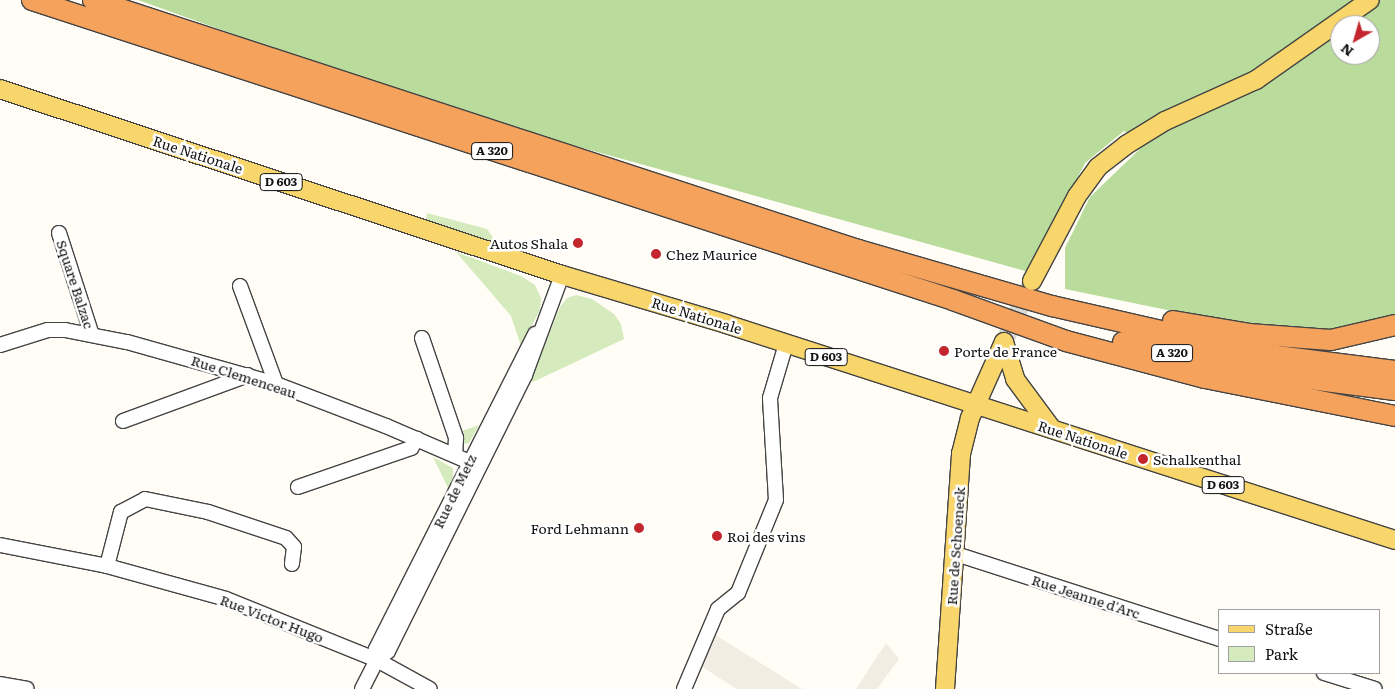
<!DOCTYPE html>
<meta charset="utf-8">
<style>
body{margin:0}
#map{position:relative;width:1395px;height:689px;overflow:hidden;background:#fffdf5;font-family:Literata,serif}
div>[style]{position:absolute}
.green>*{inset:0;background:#d5ebbd}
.forest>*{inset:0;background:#b9dc9c}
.plaza>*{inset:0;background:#f1ede2}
.major-tunnel>*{height:18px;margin-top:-9px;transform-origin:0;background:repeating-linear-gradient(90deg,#dbdad3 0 18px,transparent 0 27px)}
.roads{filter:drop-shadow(1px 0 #444) drop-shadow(-1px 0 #444) drop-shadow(0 1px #444) drop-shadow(0 -1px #444)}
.minor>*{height:14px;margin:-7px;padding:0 7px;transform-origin:7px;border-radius:7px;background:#fff}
.major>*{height:18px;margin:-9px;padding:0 9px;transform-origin:9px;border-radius:9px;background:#f9d66b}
.highway>*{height:20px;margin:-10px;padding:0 10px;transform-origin:10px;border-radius:10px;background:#f5a25d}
.dots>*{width:14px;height:14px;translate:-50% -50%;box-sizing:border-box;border:2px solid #fff;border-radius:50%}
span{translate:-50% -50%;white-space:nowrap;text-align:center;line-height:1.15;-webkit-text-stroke:5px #fff;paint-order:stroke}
.shield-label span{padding:1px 4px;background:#fff;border:1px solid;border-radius:4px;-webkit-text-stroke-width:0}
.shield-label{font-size:12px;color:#111;font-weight:700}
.street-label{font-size:14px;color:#111}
.poi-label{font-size:14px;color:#111}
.right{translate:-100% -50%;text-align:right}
.left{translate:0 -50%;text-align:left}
.legend{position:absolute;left:1218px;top:609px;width:162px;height:65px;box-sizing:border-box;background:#fff;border:1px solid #a0a0a0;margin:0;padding:6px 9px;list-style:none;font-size:15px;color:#111}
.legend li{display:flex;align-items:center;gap:10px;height:25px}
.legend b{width:25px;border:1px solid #a0a0a0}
.north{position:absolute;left:1330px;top:15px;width:50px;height:50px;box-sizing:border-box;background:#fff;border:1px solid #a0a0a0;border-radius:50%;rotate:218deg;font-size:14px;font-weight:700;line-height:20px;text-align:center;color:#111}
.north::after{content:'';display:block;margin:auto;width:18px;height:22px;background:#c4262e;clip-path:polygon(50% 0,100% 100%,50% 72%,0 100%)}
</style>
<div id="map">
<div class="green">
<div style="clip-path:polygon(427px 213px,487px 229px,495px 240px,487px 241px,430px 223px,426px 220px)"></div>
<div style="clip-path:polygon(456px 252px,521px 276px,535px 285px,541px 298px,540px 310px,521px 346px,511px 316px)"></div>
<div style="clip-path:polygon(576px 295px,592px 299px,614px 314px,621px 324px,624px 339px,533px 382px,531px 379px,560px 307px,567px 298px)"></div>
<div style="clip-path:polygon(479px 425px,469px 443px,464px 444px,459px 432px)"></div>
<div style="clip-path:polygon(433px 457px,453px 468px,453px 478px,448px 488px)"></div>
</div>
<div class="forest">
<div style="clip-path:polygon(evenodd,138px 0,1395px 0,1395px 317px,1345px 332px,1274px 332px,1065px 289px,1065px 248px,1090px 197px,1147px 142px,1124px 131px,1085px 163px,1029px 272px,446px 110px,138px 0,1340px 25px,1370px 25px,1370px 55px,1340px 55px,1340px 25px)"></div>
</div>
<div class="plaza">
<div style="clip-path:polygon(714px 634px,802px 689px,737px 689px,724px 681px,701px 666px)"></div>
<div style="clip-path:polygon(886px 643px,899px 659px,877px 689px,856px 689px)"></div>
</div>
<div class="major-tunnel">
<div style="left:1004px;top:342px;width:62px;rotate:-65.1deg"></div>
</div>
<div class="roads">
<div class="minor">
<div style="left:59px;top:233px;width:107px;rotate:72.1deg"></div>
<div style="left:240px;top:286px;width:104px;rotate:69.8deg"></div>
<div style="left:422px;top:338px;width:106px;rotate:71.2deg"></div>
<div style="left:456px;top:438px;width:17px;rotate:93deg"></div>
<div style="left:0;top:345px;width:50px;rotate:-17.4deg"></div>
<div style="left:48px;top:330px;width:17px"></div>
<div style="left:65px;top:330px;width:63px;rotate:11deg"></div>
<div style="left:127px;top:342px;width:155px;rotate:15.7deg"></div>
<div style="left:276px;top:384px;width:118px;rotate:20.9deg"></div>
<div style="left:386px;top:426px;width:101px;rotate:23.3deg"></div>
<div style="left:123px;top:421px;width:133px;rotate:-20.2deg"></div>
<div style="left:298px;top:487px;width:120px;rotate:-19deg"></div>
<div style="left:411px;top:448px;width:11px;rotate:-56deg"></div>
<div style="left:0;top:545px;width:109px;rotate:11.1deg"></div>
<div style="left:107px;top:566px;width:123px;rotate:15.5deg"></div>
<div style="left:226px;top:599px;width:163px;rotate:22deg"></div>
<div style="left:377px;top:660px;width:60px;rotate:28.7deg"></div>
<div style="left:953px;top:553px;width:280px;rotate:17.9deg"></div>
<div style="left:107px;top:566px;width:56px;rotate:-75.5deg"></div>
<div style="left:121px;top:512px;width:27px;rotate:-28deg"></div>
<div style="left:145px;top:499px;width:64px;rotate:11.7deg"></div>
<div style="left:208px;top:512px;width:82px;rotate:18.4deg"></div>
<div style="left:286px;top:538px;width:12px;rotate:48deg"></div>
<div style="left:294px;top:547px;width:17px;rotate:97deg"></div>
<div style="left:377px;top:660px;width:11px;rotate:-95deg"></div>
<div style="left:376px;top:649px;width:353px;rotate:-63.2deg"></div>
<div style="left:1324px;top:673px;width:53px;rotate:17.4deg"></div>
<div style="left:0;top:684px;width:27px;rotate:10deg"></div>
<div style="left:362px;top:689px;width:33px;rotate:-63deg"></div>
<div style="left:377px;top:660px;width:14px;rotate:-39deg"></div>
<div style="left:388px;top:651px;width:308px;rotate:-63.6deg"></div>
<div style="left:525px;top:375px;width:107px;rotate:-69.7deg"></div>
<div style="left:684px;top:689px;width:87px;rotate:-67deg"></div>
<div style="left:718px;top:609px;width:26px;rotate:-39deg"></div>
<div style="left:738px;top:593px;width:100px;rotate:-67.8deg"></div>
<div style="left:776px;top:500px;width:102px;rotate:-93.4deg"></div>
<div style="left:770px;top:398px;width:56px;rotate:-73.5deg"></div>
</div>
<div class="major">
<div style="left:0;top:89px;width:592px;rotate:18.31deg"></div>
<div style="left:562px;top:275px;width:171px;rotate:16.6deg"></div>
<div style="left:726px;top:324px;width:703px;rotate:17.89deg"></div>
<div style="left:1032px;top:281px;width:96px;rotate:-62.1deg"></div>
<div style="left:1077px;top:196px;width:36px;rotate:-54deg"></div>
<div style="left:1098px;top:167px;width:36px;rotate:-38deg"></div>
<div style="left:1126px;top:145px;width:46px;rotate:-31.6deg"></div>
<div style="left:1165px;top:121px;width:100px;rotate:-24.3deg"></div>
<div style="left:1256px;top:80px;width:139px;rotate:-35.1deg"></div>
<div style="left:1004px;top:342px;width:39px;rotate:73deg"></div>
<div style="left:1015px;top:379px;width:62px;rotate:53.5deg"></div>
<div style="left:945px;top:689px;width:236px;rotate:-86.1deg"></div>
<div style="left:961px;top:454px;width:37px;rotate:-76deg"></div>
<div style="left:970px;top:418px;width:83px;rotate:-65.9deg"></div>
</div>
<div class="highway">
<div style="left:32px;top:0;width:969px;rotate:18.04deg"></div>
<div style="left:953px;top:300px;width:120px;rotate:19.9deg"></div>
<div style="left:1066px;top:341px;width:144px;rotate:14.9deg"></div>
<div style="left:1205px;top:378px;width:194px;rotate:11.3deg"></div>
<div style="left:93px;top:0;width:805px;rotate:18.1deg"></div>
<div style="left:858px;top:250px;width:202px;rotate:16.1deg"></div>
<div style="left:1052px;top:306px;width:214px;rotate:12.9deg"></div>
<div style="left:1261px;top:354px;width:135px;rotate:7.2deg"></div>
<div style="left:1173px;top:321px;width:77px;rotate:9.7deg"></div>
<div style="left:1249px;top:334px;width:82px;rotate:4.2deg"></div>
<div style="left:1331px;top:340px;width:66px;rotate:-13.2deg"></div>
<div style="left:1123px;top:342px;width:136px;rotate:12.7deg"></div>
<div style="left:1256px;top:372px;width:140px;rotate:7.4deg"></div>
</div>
</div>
<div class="dots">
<div style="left:578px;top:243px;background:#c4262e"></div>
<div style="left:656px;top:254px;background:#c4262e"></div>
<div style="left:944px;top:351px;background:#c4262e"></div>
<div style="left:1143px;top:459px;background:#c4262e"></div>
<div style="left:639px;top:528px;background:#c4262e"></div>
<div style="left:717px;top:536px;background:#c4262e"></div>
</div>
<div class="shield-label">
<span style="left:492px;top:151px">A 320</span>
<span style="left:281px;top:182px">D 603</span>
<span style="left:1172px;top:353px">A 320</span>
<span style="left:826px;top:357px">D 603</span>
<span style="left:1223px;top:485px">D 603</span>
</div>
<div class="street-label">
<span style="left:198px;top:154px;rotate:18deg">Rue Nationale</span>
<span style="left:76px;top:284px;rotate:72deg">Square Balzac</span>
<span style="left:697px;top:315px;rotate:17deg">Rue Nationale</span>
<span style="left:244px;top:376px;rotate:18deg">Rue Clemenceau</span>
<span style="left:1083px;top:439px;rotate:18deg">Rue Nationale</span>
<span style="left:454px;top:491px;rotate:-64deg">Rue de Metz</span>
<span style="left:955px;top:546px;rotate:-86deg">Rue de Schoeneck</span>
<span style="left:1086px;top:596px;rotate:18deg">Rue Jeanne d'Arc</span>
<span style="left:272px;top:618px;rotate:21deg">Rue Victor Hugo</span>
</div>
<div class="poi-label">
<span class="right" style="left:568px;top:243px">Autos Shala</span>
<span class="left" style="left:666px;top:254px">Chez Maurice</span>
<span class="left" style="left:954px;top:351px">Porte de France</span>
<span class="left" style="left:1153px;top:459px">Schalkenthal</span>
<span class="right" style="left:629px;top:528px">Ford Lehmann</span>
<span class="left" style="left:727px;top:536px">Roi des vins</span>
</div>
<ul class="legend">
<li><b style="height:6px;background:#f9d66b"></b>Straße</li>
<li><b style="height:14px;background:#d5ebbd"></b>Park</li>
</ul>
<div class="north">N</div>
</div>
